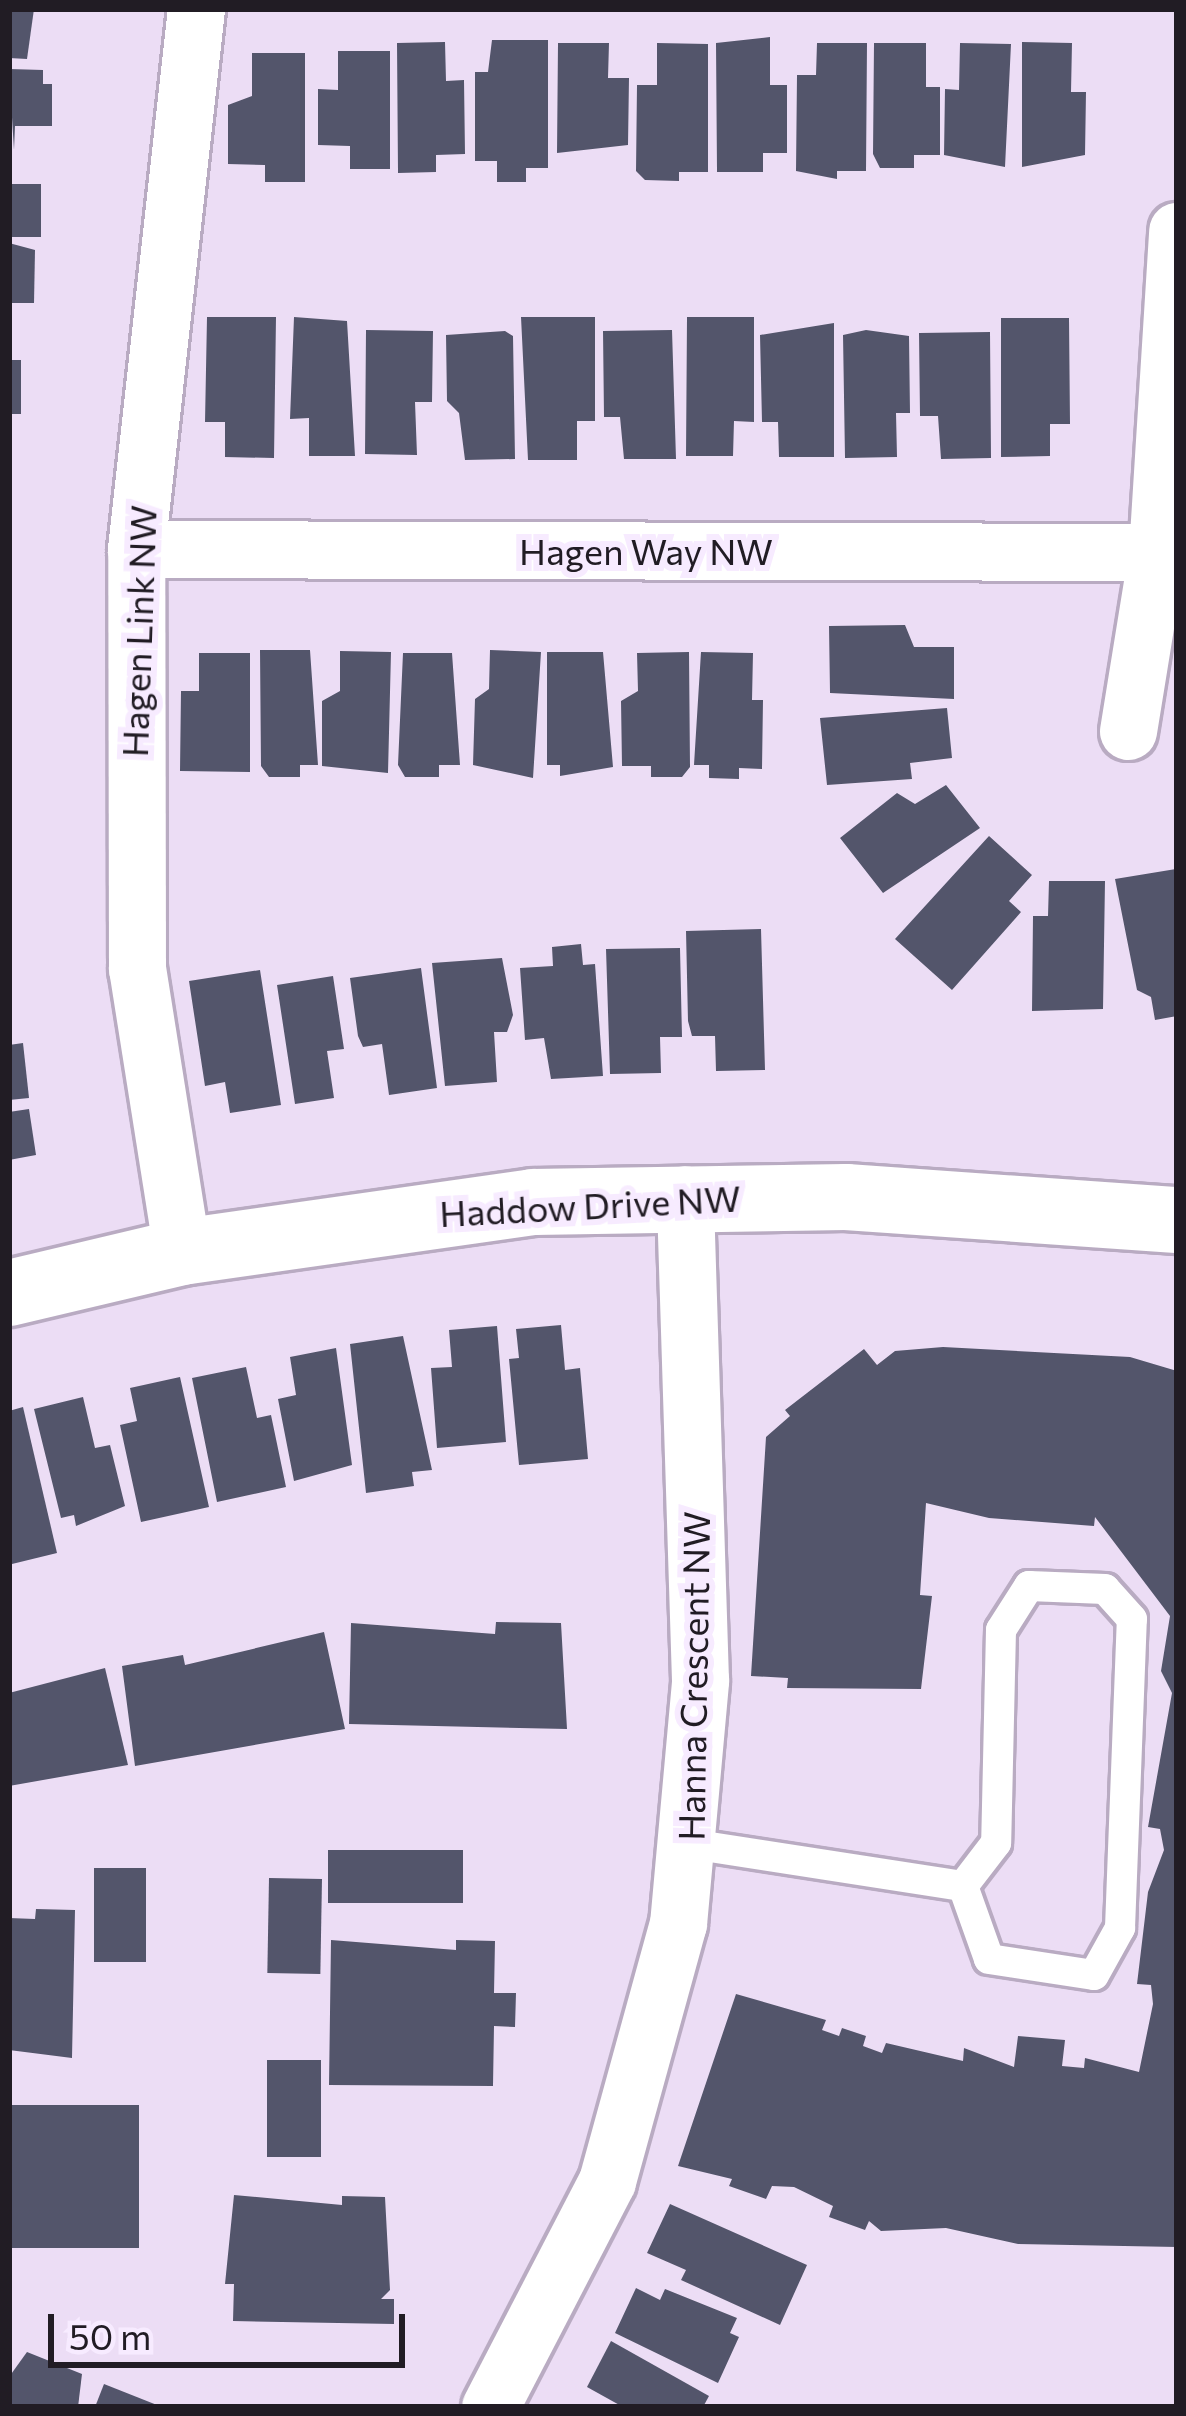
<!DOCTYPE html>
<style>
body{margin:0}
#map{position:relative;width:1186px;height:2416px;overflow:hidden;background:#ecddf5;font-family:Commissioner,sans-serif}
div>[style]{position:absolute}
.building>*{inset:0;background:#53556b;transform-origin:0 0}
.roads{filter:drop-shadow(3px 0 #b9abc2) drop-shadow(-3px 0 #b9abc2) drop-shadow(0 3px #b9abc2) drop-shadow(0 -3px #b9abc2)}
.lane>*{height:30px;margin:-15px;padding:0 15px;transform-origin:15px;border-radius:15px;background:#fff}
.street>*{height:57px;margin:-28.5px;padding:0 28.5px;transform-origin:28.5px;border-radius:28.5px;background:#fff}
.secondary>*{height:66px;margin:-33px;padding:0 33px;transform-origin:33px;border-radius:33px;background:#fff}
span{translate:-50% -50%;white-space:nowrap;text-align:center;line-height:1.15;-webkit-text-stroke:12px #f7ebff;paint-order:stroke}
.street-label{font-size:36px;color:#211c24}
.frame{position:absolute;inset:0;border:12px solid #211c24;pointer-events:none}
.scale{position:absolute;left:48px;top:2314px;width:357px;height:54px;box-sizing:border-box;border:6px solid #211c24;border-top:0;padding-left:15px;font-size:36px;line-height:42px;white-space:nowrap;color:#211c24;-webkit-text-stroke:9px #f7ebff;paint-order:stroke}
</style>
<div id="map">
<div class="building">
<div style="clip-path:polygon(9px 9px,34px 9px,27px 59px,9px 58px)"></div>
<div style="clip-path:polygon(770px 37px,770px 85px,787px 85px,787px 153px,763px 153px,763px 172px,717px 172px,716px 43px)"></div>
<div style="clip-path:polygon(492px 40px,548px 40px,548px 168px,526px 168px,526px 182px,497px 182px,497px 161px,475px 161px,475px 72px,488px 72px)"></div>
<div style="clip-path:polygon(445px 42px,446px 81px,464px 80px,465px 154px,436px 155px,436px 172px,398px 173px,397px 43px)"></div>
<div style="clip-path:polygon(1022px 42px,1072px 43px,1071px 92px,1086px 92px,1085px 155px,1022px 167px)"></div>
<div style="clip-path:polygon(558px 43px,609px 43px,608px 78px,629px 78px,628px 145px,557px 153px)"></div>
<div style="clip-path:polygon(657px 43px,708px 44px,708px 172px,679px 172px,679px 181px,645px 180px,636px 171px,637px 85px,657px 85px)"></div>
<div style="clip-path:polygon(817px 43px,867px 43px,866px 171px,837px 171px,837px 179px,796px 171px,797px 75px,816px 75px)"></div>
<div style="clip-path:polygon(874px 43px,926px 43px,926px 87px,940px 87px,940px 155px,914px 155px,914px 168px,880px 168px,873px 154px)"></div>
<div style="clip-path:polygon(960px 43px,1011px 44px,1005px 167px,944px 155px,945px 89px,959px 90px)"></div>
<div style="clip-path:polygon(338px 51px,390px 51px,390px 169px,350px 169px,350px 146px,318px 145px,318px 89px,338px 90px)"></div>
<div style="clip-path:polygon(252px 53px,305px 53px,305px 182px,265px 182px,265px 165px,228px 164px,228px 105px,252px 96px)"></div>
<div style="clip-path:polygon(9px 69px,43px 70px,43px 84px,52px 84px,52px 126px,15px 126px,14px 150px)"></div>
<div style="left:9px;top:184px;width:32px;height:53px"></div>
<div style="clip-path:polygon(9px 243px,35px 250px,34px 303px,9px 303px)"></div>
<div style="clip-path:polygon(207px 317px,276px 317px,274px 458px,225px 457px,225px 422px,205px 422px)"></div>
<div style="clip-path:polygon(294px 317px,347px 321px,355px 456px,309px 456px,309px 418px,290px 419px)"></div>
<div style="clip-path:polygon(521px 317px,595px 317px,595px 421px,577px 421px,577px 460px,528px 460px)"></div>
<div style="clip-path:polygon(687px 317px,754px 317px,754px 422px,734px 421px,733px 456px,686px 456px)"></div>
<div style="clip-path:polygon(1001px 318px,1069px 318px,1070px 424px,1050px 424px,1050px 456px,1001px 457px)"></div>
<div style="clip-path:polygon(834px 323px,834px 457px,779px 457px,778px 422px,762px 422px,760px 335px)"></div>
<div style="clip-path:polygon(366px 330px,433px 331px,432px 402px,415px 402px,417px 455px,365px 454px)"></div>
<div style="clip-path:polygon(672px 330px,676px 459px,624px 459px,620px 417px,604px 417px,603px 331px)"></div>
<div style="clip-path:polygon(866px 330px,909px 336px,910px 413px,896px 413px,897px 457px,845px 458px,843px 335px)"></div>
<div style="clip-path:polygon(505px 331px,513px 336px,515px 459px,465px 460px,459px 413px,447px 401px,446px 335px)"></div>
<div style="clip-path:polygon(990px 332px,991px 458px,941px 459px,938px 416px,920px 416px,919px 333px)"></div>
<div style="left:9px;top:360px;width:12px;height:54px"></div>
<div style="clip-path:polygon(905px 625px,914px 647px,954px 647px,954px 699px,830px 693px,829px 626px)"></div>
<div style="clip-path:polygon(260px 650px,310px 650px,318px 765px,300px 765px,300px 777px,269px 777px,261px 766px)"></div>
<div style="clip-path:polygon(490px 650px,541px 652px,533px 778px,473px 765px,475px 699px,489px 689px)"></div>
<div style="clip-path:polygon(340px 651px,391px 652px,388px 773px,322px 766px,322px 701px,340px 691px)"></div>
<div style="clip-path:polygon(547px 652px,603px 652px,613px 767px,560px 776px,560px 765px,547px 765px)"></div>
<div style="clip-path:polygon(689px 652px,690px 767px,682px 777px,651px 777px,651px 766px,622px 766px,621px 701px,638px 691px,637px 653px)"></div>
<div style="clip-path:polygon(701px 652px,753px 653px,752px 700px,763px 700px,762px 769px,739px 768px,739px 779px,709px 778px,709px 765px,694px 765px)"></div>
<div style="clip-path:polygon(199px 653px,250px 653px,250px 772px,180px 771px,181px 691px,199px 691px)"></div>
<div style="clip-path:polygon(403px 653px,452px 653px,460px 765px,439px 765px,439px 777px,405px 777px,398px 765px)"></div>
<div style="clip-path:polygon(947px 708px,952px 758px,910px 763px,912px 779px,827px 785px,820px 718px)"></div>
<div style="clip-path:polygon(946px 785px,980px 828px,883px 893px,840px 838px,897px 793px,915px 804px)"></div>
<div style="clip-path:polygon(989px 836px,1032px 875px,1009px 901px,1021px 912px,952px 990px,895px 939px)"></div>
<div style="clip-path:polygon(1176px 869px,1177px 1016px,1155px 1020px,1151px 997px,1137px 990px,1115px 879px)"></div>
<div style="clip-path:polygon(1049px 881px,1105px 881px,1103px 1009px,1032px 1011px,1033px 916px,1048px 916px)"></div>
<div style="clip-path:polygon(761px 929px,765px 1070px,716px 1071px,715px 1036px,692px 1036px,688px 1021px,686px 931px)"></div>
<div style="clip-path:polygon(581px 944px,583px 965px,595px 964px,603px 1076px,551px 1079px,544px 1038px,525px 1040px,520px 968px,553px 966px,552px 947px)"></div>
<div style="clip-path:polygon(680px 948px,682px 1037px,660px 1037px,661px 1073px,610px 1074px,606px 949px)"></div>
<div style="clip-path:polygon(502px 958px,513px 1015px,507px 1032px,494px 1032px,497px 1082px,445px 1086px,432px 963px)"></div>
<div style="clip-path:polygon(421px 968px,437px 1088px,389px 1095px,382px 1044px,363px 1047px,358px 1036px,350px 978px)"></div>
<div style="clip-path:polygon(260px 970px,281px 1105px,230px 1113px,225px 1082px,205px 1086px,189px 981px)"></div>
<div style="clip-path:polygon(333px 976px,344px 1049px,327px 1051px,334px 1098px,295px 1104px,277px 985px)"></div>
<div style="clip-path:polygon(23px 1043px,29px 1098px,9px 1100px,9px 1045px)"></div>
<div style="clip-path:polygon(29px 1109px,36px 1155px,9px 1160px,9px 1112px)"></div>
<div style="clip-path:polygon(561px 1325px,565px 1370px,580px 1368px,588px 1459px,519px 1465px,509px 1359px,519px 1358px,516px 1329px)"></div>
<div style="clip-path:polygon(497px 1326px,506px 1442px,437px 1448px,431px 1368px,452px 1367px,449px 1330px)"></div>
<div style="clip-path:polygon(403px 1336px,432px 1470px,412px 1472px,414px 1486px,366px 1493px,350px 1344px)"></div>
<div style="clip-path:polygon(943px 1347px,1130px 1357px,1177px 1371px,1177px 2247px,1018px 2244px,946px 2228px,881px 2231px,869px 2221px,865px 2230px,829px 2217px,833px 2206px,794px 2187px,772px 2186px,766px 2199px,729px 2186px,732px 2179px,678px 2166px,736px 1994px,826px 2020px,822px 2030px,839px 2036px,842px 2028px,866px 2036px,863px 2046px,882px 2053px,886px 2043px,963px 2061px,964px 2048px,1014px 2067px,1018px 2036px,1065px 2040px,1062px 2066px,1084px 2068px,1085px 2058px,1139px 2072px,1153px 2004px,1151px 1985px,1137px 1984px,1148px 1892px,1164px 1850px,1160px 1829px,1148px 1827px,1172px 1693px,1161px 1671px,1170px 1616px,1095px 1517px,1094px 1526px,989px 1518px,926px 1503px,920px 1595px,932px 1596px,921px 1689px,787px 1688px,788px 1678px,751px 1676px,766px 1437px,790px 1416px,785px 1410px,864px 1349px,877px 1365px,895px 1351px)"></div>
<div style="clip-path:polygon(336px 1348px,352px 1465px,294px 1481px,278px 1399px,296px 1395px,290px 1357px)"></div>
<div style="clip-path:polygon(246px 1367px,257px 1418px,271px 1415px,286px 1487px,217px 1502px,192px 1378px)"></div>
<div style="clip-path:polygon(180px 1377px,209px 1507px,141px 1522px,120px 1425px,137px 1421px,130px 1388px)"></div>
<div style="clip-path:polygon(83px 1397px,95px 1448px,110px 1445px,125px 1506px,76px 1526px,74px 1515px,61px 1518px,34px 1409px)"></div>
<div style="clip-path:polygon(23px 1407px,57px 1553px,12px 1564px,9px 1411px)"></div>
<div style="clip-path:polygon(496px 1622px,561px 1623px,567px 1729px,349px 1724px,351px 1623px,495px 1634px)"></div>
<div style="clip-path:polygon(324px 1632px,345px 1729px,135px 1766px,122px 1666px,183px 1655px,185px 1665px)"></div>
<div style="clip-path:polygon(105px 1668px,128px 1765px,9px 1786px,9px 1693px)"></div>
<div style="left:328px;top:1850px;width:135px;height:53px"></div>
<div style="left:94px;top:1868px;width:52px;height:94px"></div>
<div style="left:269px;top:1878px;width:53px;height:95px;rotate:1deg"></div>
<div style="clip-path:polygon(36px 1909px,75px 1910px,72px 2058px,9px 2050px,9px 1918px,35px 1919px)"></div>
<div style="clip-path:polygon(331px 1940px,456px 1950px,456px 1940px,495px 1941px,494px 1993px,516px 1993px,515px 2027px,494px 2026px,493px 2086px,329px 2085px)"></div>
<div style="left:267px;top:2060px;width:54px;height:97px"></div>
<div style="left:9px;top:2105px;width:130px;height:143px"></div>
<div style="clip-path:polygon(234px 2195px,342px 2205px,342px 2196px,385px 2197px,390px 2290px,381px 2299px,394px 2299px,394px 2324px,233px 2321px,234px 2284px,225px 2284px)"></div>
<div style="clip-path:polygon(670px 2204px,807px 2265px,780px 2325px,681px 2280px,686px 2270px,647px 2253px)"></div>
<div style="clip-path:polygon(636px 2288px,660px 2300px,665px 2289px,737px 2318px,730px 2333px,739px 2337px,718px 2383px,615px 2333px)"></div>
<div style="clip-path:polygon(611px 2341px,709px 2396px,703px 2407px,623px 2407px,587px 2387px)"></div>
<div style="clip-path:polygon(27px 2352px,82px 2374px,78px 2407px,9px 2407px,9px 2377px)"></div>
<div style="clip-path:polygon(104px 2384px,162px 2407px,95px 2407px)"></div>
</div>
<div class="roads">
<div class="lane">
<div style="left:691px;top:1844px;width:275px;rotate:8.8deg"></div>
<div style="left:963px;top:1886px;width:77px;rotate:70.4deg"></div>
<div style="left:989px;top:1959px;width:106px;rotate:8.7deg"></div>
<div style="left:1094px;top:1975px;width:54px;rotate:-61deg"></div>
<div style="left:1120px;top:1928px;width:309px;rotate:-87.8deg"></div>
<div style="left:1132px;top:1619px;width:40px;rotate:-132deg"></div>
<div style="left:1105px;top:1589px;width:76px;rotate:-177.7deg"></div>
<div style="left:1029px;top:1586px;width:52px;rotate:122.5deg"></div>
<div style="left:1001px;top:1630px;width:213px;rotate:91.3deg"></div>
<div style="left:996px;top:1843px;width:54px;rotate:127.5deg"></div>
</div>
<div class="street">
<div style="left:136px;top:549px;width:1021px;rotate:0.17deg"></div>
<div style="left:1157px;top:552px;width:322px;rotate:-86.4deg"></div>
<div style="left:1128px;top:731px;width:181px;rotate:-80.8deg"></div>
<div style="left:182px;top:1252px;width:287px;rotate:-99deg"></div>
<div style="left:137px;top:969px;width:420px;rotate:-90.1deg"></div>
<div style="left:136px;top:549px;width:543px;rotate:-83.66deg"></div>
<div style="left:490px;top:2407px;width:254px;rotate:-62.6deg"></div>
<div style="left:607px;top:2181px;width:267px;rotate:-74.6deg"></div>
<div style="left:678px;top:1924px;width:245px;rotate:-84.8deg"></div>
<div style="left:700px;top:1680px;width:486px;rotate:-91.8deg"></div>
</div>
<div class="secondary">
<div style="left:9px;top:1293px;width:178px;rotate:-13.3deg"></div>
<div style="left:182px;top:1252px;width:355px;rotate:-8.1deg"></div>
<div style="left:533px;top:1202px;width:313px;rotate:-0.9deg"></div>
<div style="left:846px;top:1197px;width:332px;rotate:4deg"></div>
</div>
</div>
<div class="street-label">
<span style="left:646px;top:551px">Hagen Way NW</span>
<span style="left:138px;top:631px;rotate:-88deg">Hagen Link NW</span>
<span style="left:590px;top:1205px;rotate:-3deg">Haddow Drive NW</span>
<span style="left:693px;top:1676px;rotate:-89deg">Hanna Crescent NW</span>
</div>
<div class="frame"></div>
<div class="scale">50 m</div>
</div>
